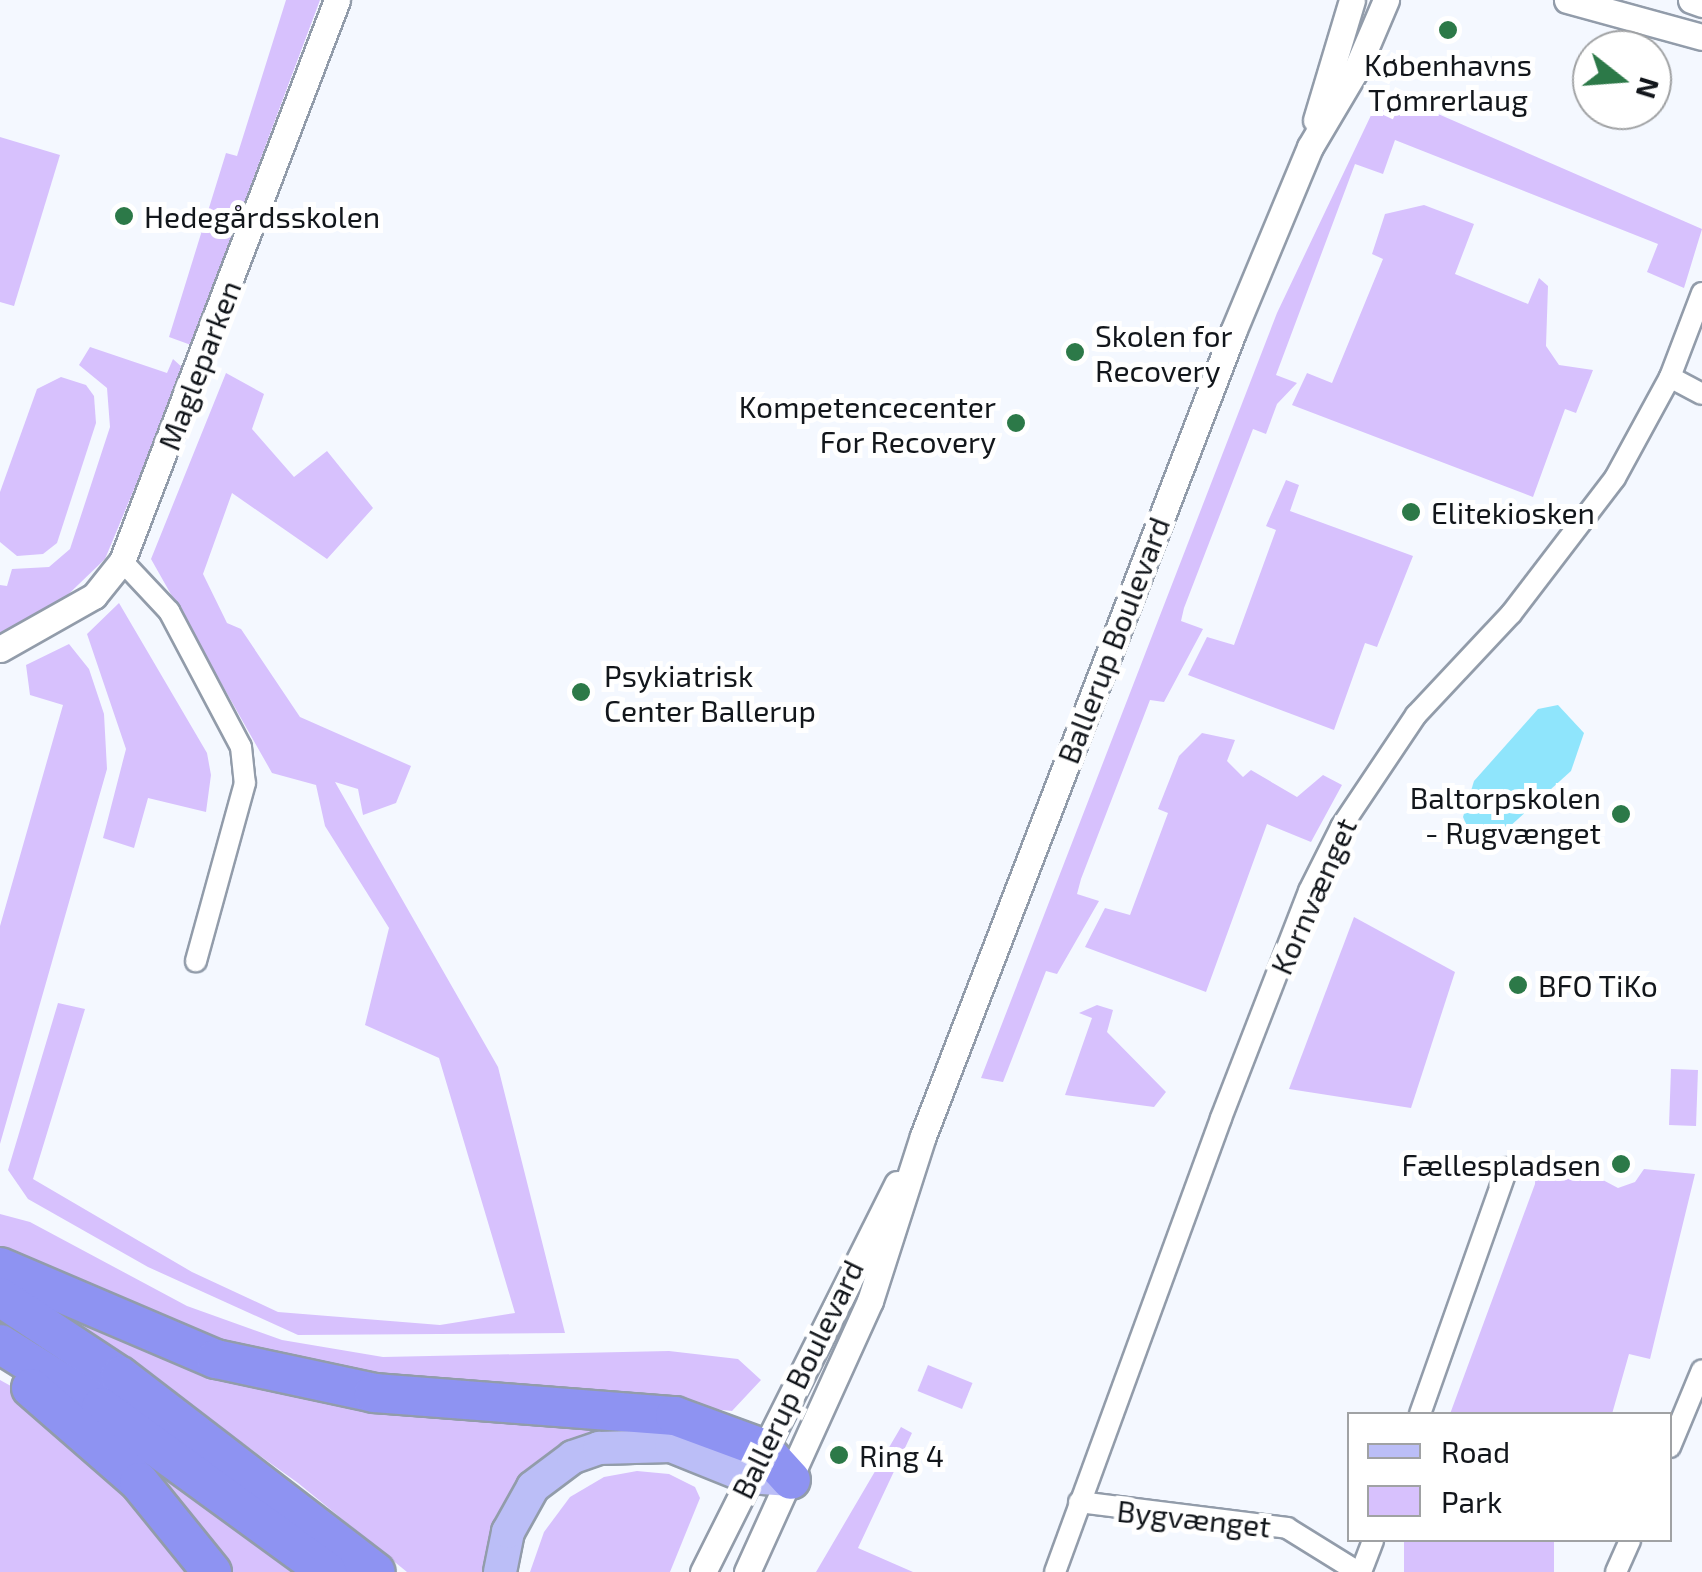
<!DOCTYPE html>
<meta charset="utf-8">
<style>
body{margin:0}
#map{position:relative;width:1702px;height:1572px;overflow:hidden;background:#f4f8ff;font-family:"Exo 2",sans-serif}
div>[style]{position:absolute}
.green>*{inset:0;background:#d7c1fd;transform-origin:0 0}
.water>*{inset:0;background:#8fe5fc}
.roads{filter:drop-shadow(2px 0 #929caa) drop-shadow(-2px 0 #929caa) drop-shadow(0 2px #929caa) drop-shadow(0 -2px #929caa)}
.minor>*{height:20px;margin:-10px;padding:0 10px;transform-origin:10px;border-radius:10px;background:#fff}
.tertiary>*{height:25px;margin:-12.5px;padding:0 12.5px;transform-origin:12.5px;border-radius:12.5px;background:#fff}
.primary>*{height:32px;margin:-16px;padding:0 16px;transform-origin:16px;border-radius:16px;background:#bbbef7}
.motorway>*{height:38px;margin:-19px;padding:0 19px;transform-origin:19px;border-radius:19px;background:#8e93f2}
.dots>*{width:28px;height:28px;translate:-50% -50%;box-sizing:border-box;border:5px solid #fff;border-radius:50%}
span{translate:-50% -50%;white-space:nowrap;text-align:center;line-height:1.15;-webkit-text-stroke:10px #fff;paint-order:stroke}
.poi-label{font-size:30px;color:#12161b}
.left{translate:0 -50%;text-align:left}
.right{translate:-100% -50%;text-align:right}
.street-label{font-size:30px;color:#12161b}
.legend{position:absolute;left:1347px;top:1412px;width:325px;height:130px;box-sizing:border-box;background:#fff;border:2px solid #a0a2a4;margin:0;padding:12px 18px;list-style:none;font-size:30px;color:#12161b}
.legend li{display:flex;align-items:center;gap:20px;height:50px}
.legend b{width:50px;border:2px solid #a0a2a4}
.north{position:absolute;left:1572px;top:30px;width:100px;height:100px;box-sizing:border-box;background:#fff;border:2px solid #a0a2a4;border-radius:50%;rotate:107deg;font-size:28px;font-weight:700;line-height:40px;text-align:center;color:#12161b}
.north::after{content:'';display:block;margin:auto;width:35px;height:45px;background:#2c7948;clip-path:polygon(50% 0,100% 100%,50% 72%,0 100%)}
</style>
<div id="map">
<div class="green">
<div style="clip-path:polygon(286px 0,320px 0,191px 345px,169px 337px,226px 153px,237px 156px)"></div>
<div style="clip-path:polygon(1383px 90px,1702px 229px,1684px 288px,1647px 272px,1658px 244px,1395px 140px,1383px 174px,1355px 164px,1276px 375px,1297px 383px,1277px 404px,1266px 434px,1253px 429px,1184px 608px,1181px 621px,1203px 629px,1164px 702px,1150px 700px,1081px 879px,1077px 894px,1099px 901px,1057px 974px,1046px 971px,1003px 1082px,981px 1078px,1277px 313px)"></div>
<div style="clip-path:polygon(0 137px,60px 155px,14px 306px,0 302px)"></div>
<div style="clip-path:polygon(1424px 205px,1474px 224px,1455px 274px,1528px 304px,1539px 278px,1548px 286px,1546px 346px,1559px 365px,1593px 370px,1576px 413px,1565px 409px,1533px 497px,1292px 405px,1307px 373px,1332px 383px,1383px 259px,1372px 254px,1385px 214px)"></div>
<div style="clip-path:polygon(90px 347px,167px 373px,173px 359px,184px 369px,105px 559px,53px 609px,0 633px,0 585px,7px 586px,12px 569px,49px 567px,70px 549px,110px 427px,107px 388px,79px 365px)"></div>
<div style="clip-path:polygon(226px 373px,264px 394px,252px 429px,294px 477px,327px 451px,373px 508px,327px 559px,232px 493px,203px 574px,227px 623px,241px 629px,300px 717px,411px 766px,396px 803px,363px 815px,358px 789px,335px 782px,498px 1067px,565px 1333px,298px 1335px,148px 1267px,28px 1199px,8px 1170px,58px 1003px,85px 1009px,33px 1179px,192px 1272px,278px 1312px,440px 1325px,515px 1313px,439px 1058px,365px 1025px,389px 928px,325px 826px,316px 785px,272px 773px,151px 559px)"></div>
<div style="clip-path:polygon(61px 377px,86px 385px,94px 396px,96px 423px,57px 543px,43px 554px,17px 556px,0 542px,0 492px,37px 389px)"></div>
<div style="clip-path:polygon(1286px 480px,1299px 485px,1290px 511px,1413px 556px,1377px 647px,1365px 643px,1334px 730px,1188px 675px,1207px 637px,1234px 645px,1276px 530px,1266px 526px)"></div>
<div style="clip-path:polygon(119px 603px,207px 753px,211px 775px,206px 812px,148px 798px,134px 848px,103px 838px,126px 749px,87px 634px)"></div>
<div style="clip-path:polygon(69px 644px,89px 669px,104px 714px,107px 769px,0 1144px,0 926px,63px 705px,30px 695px,26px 665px)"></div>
<div style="clip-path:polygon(1202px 733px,1235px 740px,1227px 761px,1243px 777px,1251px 770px,1297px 797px,1323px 775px,1342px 785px,1311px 842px,1267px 824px,1206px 992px,1085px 947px,1105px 908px,1130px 915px,1168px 813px,1158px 809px,1179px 756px)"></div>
<div style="clip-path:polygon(1354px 917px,1455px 972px,1411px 1108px,1289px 1089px)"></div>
<div style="clip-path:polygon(1097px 1005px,1113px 1010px,1107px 1032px,1166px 1092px,1154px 1107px,1065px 1095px,1092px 1018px,1079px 1013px)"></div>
<div style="left:1671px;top:1069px;width:27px;height:56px;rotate:2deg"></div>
<div style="clip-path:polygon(1536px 1159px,1596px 1164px,1601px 1179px,1618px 1188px,1635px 1182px,1644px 1169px,1695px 1174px,1650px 1359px,1629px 1354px,1612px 1414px,1450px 1414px,1535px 1184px)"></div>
<div style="clip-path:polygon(0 1214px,30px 1222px,187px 1306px,282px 1340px,383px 1357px,669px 1351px,738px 1359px,761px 1380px,732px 1411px,267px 1364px,0 1248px)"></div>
<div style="clip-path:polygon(80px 1316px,640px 1429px,577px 1442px,493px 1572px,407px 1572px,298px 1483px,74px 1322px)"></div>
<div style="left:928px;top:1365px;width:48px;height:28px;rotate:22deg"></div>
<div style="clip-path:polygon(0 1380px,29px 1396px,199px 1572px,0 1572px)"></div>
<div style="clip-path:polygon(901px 1427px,912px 1433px,858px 1548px,913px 1572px,816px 1572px)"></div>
<div style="clip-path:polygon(126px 1447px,291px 1572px,224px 1572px)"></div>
<div style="clip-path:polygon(637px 1471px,669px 1474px,695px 1487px,700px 1498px,670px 1572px,530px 1572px,544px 1532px,570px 1497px,604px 1477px)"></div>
<div style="left:1404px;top:1540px;width:150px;height:34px"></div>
</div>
<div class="water">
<div style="clip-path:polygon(1558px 705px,1584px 733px,1571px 771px,1508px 828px,1489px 836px,1470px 833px,1463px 817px,1474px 781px,1538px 709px)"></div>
</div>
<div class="roads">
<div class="minor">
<div style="left:1670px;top:377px;width:36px;rotate:28deg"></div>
<div style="left:122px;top:561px;width:69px;rotate:46.8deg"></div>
<div style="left:169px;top:611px;width:154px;rotate:62.1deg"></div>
<div style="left:241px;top:747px;width:36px;rotate:84deg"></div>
<div style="left:245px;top:783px;width:185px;rotate:105.4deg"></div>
<div style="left:1420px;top:1414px;width:261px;rotate:-70.5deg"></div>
<div style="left:1670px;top:1447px;width:83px;rotate:-67.4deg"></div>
<div style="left:1079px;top:1502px;width:210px;rotate:7.1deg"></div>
<div style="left:1287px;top:1528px;width:84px;rotate:31.8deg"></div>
<div style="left:1055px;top:1572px;width:483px;rotate:-69.9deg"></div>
<div style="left:1221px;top:1118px;width:243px;rotate:-68.8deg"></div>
<div style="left:1309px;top:891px;width:72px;rotate:-63.4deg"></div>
<div style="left:1341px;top:827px;width:135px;rotate:-56.2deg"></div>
<div style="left:1416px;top:715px;width:139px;rotate:-46.8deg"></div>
<div style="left:1511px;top:614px;width:171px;rotate:-52.6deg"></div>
<div style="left:1615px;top:478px;width:115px;rotate:-61.4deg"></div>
<div style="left:1670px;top:377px;width:90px;rotate:-69.1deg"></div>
<div style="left:1361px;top:1572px;width:34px;rotate:-69deg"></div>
<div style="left:1616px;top:1572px;width:35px;rotate:-66deg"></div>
</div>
<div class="tertiary">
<div style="left:1567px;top:0;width:140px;rotate:15.3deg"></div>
<div style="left:1691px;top:0;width:12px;rotate:20deg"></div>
<div style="left:1316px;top:120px;width:125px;rotate:-73.3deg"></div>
<div style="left:0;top:649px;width:108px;rotate:-29.4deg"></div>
<div style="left:94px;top:596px;width:45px;rotate:-51.3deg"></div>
<div style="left:122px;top:561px;width:601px;rotate:-69.03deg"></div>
<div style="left:703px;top:1572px;width:434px;rotate:-63.4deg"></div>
<div style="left:747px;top:1572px;width:298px;rotate:-65.6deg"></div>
<div style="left:870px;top:1301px;width:173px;rotate:-72.2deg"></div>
<div style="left:923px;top:1136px;width:862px;rotate:-68.91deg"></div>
<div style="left:1233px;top:332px;width:200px;rotate:-67.4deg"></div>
<div style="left:1310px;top:147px;width:92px;rotate:-59.3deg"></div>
<div style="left:1357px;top:68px;width:74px;rotate:-66.9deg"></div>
</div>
<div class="primary">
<div style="left:500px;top:1572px;width:41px;rotate:-78.7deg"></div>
<div style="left:508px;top:1532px;width:51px;rotate:-60.9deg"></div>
<div style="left:533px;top:1487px;width:50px;rotate:-36.9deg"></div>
<div style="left:573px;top:1457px;width:28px;rotate:-19deg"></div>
<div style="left:599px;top:1448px;width:72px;rotate:-1.6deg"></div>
<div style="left:671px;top:1446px;width:83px;rotate:21.9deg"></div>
<div style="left:748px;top:1477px;width:43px;rotate:4deg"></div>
</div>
<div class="motorway">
<div style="left:0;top:1267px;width:235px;rotate:23.1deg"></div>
<div style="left:216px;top:1359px;width:162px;rotate:12.1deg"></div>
<div style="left:374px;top:1393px;width:302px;rotate:4.4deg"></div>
<div style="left:675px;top:1416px;width:93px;rotate:20.2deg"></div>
<div style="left:762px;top:1448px;width:43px;rotate:47.8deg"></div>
<div style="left:0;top:1297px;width:144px;rotate:33.4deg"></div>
<div style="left:120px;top:1376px;width:322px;rotate:37.5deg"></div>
<div style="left:0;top:1344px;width:119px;rotate:32deg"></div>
<div style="left:101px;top:1407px;width:280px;rotate:36.1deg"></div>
<div style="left:31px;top:1388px;width:143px;rotate:41deg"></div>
<div style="left:139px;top:1482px;width:116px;rotate:51deg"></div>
</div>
</div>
<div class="dots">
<div style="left:1448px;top:30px;background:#2c7948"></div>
<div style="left:124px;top:216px;background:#2c7948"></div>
<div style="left:1075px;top:352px;background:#2c7948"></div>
<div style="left:1016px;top:423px;background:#2c7948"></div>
<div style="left:1411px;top:512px;background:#2c7948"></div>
<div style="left:581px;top:692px;background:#2c7948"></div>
<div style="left:1621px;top:814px;background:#2c7948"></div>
<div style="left:1518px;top:985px;background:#2c7948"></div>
<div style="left:1621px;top:1164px;background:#2c7948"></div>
<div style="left:839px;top:1455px;background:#2c7948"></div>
</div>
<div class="poi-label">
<span style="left:1448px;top:81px">Københavns<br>Tømrerlaug</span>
<span class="left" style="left:144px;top:216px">Hedegårdsskolen</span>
<span class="left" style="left:1095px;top:352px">Skolen for<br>Recovery</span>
<span class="right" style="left:996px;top:423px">Kompetencecenter<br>For Recovery</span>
<span class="left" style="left:1431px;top:512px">Elitekiosken</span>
<span class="left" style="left:604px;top:692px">Psykiatrisk<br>Center Ballerup</span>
<span class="right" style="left:1601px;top:814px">Baltorpskolen<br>- Rugvænget</span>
<span class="left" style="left:1538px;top:985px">BFO TiKo</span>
<span class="right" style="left:1601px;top:1164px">Fællespladsen</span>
<span class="left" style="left:859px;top:1455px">Ring 4</span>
</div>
<div class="street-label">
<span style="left:199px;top:365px;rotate:-69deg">Magleparken</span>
<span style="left:1113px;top:640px;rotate:-69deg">Ballerup Boulevard</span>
<span style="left:1313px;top:896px;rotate:-66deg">Kornvænget</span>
<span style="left:797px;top:1379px;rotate:-64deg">Ballerup Boulevard</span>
<span style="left:1194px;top:1518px;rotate:6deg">Bygvænget</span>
</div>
<ul class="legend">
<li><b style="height:12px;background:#bbbef7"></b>Road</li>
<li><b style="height:28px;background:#d7c1fd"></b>Park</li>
</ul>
<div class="north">N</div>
</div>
